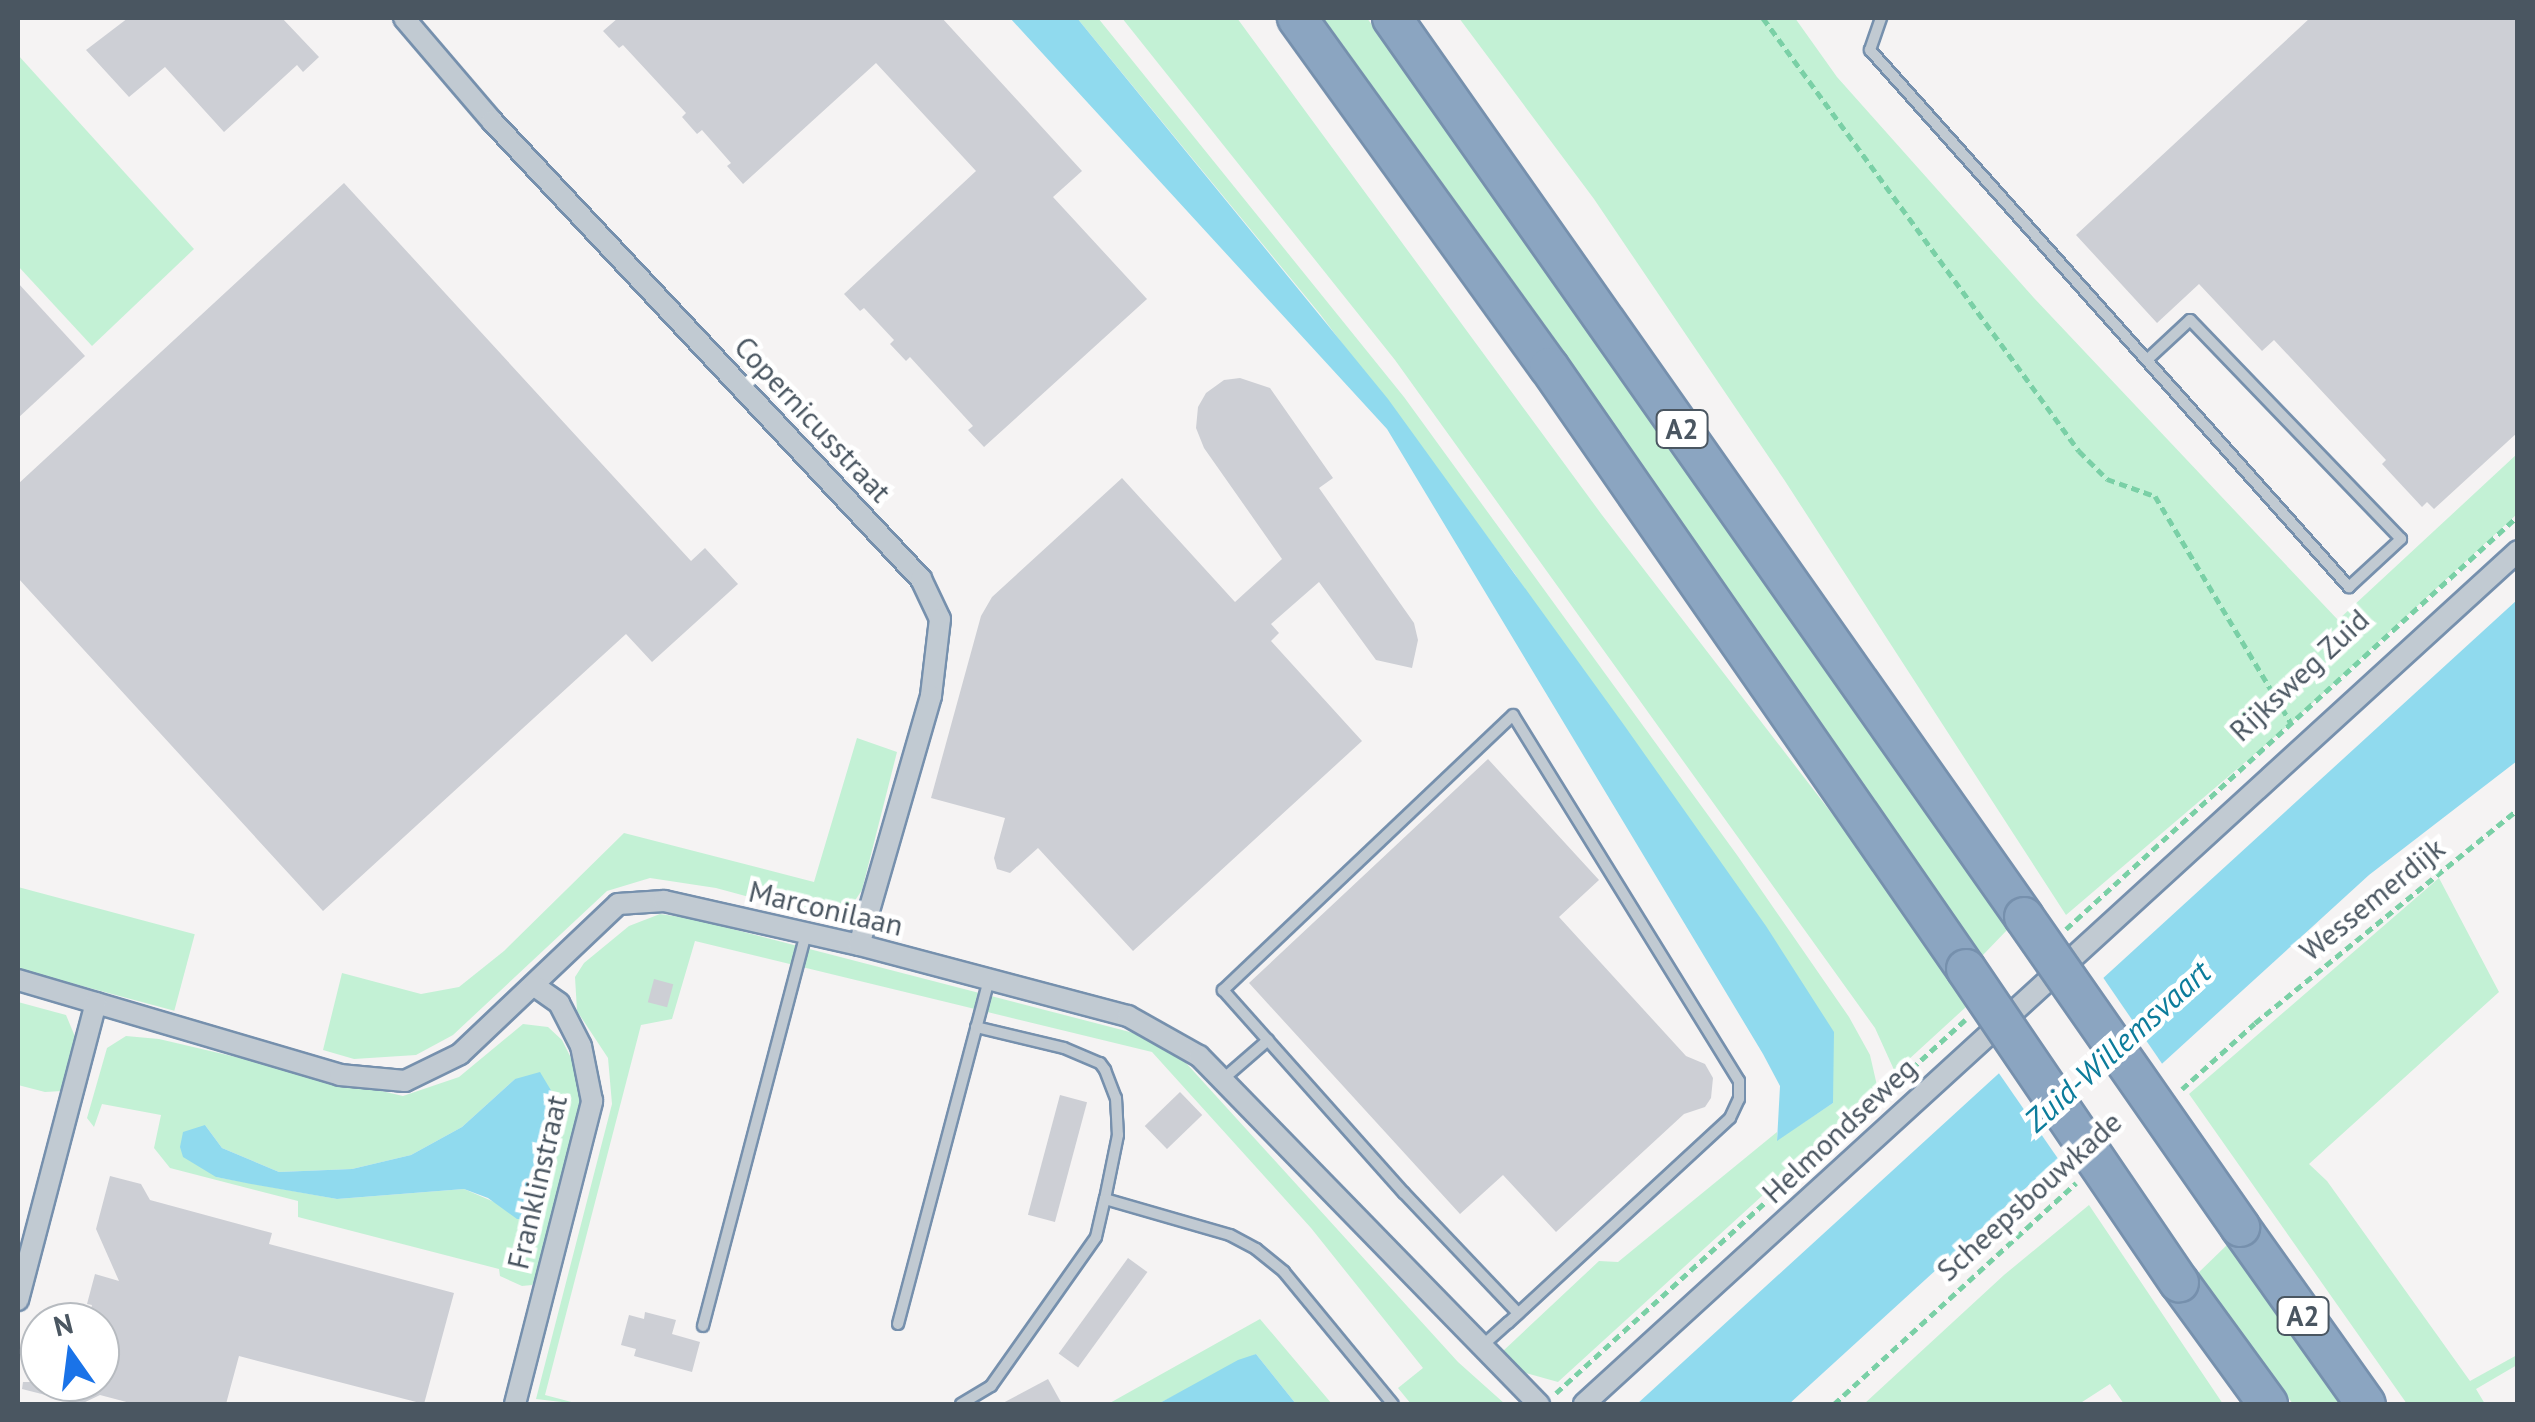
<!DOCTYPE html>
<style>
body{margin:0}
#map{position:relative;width:2535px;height:1422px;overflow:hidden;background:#f5f3f3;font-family:"PT Sans",sans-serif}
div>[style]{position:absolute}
.green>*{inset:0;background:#c3f1d5;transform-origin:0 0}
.water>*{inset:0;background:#90daee}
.pier>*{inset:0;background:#f5f3f3}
.building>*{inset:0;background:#cdcfd5;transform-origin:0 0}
.path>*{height:5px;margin-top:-2.5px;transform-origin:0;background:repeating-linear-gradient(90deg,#7ad0a6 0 8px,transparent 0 13px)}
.roads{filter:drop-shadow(2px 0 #7690ad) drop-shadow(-2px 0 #7690ad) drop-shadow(0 2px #7690ad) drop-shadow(0 -2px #7690ad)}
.lane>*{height:10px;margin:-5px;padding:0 5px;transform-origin:5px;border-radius:5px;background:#c1cad2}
.street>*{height:20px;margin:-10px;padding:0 10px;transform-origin:10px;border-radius:10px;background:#c1cad2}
.highway>*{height:38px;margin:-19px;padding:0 19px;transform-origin:19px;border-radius:19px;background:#8ba5c1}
.bridges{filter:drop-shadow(2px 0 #7690ad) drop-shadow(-2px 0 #7690ad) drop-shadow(0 2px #7690ad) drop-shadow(0 -2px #7690ad)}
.highway-bridge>*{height:38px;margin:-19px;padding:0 19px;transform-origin:19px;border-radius:19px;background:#8ba5c1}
span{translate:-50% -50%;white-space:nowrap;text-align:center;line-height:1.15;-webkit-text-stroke:9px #fff;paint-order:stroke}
.shield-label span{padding:2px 8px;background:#fff;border:2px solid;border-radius:8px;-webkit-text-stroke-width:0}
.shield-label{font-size:28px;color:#4a5661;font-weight:700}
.street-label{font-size:30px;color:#4a5661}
.water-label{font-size:32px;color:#0c7c9b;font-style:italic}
.frame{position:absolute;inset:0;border:20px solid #4a5661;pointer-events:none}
.north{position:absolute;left:20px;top:1302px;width:100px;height:100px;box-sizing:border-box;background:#fff;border:2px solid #b7bbc0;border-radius:50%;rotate:346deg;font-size:28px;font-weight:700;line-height:40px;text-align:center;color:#4a5661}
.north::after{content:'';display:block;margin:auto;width:35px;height:45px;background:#1a73e8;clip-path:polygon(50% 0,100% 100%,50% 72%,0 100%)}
</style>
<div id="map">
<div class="green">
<div style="clip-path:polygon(1077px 18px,1098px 18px,1404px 397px,1737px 855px,1849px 1017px,1870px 1055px,1878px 1090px,1558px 1382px,1519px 1371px,1502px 1352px,1599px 1261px,1618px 1262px,1777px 1132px,1777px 1140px,1833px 1103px,1515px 574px,1320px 314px)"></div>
<div style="clip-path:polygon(1122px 18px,1237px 18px,1602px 515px,1843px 828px,1967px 1006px,1895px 1072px,1875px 1028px,1395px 360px)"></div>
<div style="clip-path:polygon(1312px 18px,1367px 18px,1529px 244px,1871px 725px,2008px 929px,1982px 956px,1515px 295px)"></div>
<div style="clip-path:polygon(1459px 18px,1795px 18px,1837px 77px,2034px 298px,2338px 620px,2517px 454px,2517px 514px,2291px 723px,2066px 915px,1785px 481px,1594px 199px)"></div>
<div style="clip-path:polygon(18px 55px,194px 249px,92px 346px,18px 266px)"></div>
<div style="clip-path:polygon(857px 738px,897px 752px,862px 890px,852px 905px,809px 913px,716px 888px,650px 878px,607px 891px,453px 1035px,416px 1055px,354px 1059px,323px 1050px,342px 973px,421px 994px,459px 987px,504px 951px,624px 833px,814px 882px)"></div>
<div style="clip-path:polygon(2439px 878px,2499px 992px,2309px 1164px,2327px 1181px,2470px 1381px,2517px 1355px,2517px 1365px,2476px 1389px,2485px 1404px,2407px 1404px,2189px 1094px)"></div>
<div style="left:18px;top:887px;width:183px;height:79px;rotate:15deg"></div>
<div style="clip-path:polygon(660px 914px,694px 919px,1153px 1038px,1176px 1052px,1458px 1362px,1505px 1404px,1411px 1404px,1398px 1388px,1423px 1368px,1311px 1228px,1152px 1052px,695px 941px,672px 1019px,641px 1025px,545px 1395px,579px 1404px,536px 1399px,612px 1104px,608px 1058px,577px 1011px,575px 977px,584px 963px,629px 926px)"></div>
<div style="clip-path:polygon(18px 1002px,66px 1015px,76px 1039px,62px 1091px,45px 1092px,18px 1085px)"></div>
<div style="clip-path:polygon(evenodd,523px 1024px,548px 1027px,562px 1040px,584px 1084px,539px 1275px,532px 1285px,522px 1286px,500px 1276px,499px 1269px,298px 1217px,298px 1201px,170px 1168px,154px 1148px,161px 1115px,102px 1104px,94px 1127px,87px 1118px,107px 1048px,126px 1036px,159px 1039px,403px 1096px,459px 1077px,523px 1024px,515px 1079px,551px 1092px,534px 1219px,464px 1189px,337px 1199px,216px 1177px,205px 1125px,222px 1148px,279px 1172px,352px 1169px,411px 1155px,462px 1127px,515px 1079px)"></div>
<div style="clip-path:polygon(2089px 1205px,2223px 1404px,2124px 1404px,2110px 1384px,2079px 1404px,1864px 1404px,2004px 1275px)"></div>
<div style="clip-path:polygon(2228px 1244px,2345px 1404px,2293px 1404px,2196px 1275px)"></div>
<div style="clip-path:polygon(1260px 1319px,1332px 1404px,1296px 1404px,1256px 1354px,1158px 1404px,1108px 1404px)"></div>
</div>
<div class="water">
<div style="clip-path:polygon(1010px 18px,1077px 18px,1388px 399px,1624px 725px,1766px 926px,1834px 1032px,1833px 1103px,1777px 1141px,1780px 1086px,1763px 1054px,1387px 429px)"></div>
<div style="clip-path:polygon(2517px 600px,2517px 761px,2369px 875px,1789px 1404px,1637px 1404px)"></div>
<div style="clip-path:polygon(540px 1072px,552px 1092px,534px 1219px,517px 1219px,488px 1198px,464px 1189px,337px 1199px,251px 1184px,216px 1177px,183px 1157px,180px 1147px,183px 1132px,205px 1125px,222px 1148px,279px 1172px,352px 1169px,411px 1155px,462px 1127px,515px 1079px)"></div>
<div style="clip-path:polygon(1256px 1354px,1296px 1404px,1158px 1404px,1238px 1360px)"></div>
</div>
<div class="pier">
<div style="clip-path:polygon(2100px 973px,2165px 1068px,2061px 1163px,1996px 1069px)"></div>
</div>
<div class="building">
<div style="clip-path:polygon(128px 18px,282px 18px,319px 57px,303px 72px,297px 65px,224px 132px,165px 67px,129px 97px,86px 50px)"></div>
<div style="clip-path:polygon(618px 18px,942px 18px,1082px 171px,1053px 197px,1147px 299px,984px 447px,968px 430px,973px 426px,910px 357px,906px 361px,890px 344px,894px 340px,864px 308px,860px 311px,844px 294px,976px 171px,876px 63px,743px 184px,727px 166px,731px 163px,702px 130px,697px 134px,682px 117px,686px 113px,623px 45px,619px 48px,603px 31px)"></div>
<div style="clip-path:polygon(2310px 18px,2518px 18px,2518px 432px,2434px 509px,2427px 502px,2422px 507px,2382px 464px,2386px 460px,2274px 340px,2262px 351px,2199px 284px,2157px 323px,2076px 235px)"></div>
<div style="clip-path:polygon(344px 183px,691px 561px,705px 548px,738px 584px,652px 662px,626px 634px,323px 911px,18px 578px,18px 484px)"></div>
<div style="clip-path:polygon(18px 283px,85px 356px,18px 418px)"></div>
<div style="clip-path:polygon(1240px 378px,1270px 388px,1333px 478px,1319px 488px,1414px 623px,1418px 640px,1412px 668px,1376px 660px,1319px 582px,1271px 624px,1279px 633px,1271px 641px,1362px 741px,1133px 951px,1038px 848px,1010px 873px,997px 869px,994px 858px,1005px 818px,931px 798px,981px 616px,992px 597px,1122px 478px,1235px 602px,1282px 559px,1204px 448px,1196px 428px,1198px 407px,1206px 393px,1224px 380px)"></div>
<div style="clip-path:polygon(1488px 759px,1599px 880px,1559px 917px,1686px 1056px,1705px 1064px,1713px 1078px,1711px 1098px,1705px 1107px,1684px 1114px,1556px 1232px,1503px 1175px,1460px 1214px,1249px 983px)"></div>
<div style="left:654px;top:979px;width:20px;height:24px;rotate:15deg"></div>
<div style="left:1180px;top:1092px;width:32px;height:49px;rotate:46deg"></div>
<div style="left:1060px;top:1095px;width:28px;height:124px;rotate:15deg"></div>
<div style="clip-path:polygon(110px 1176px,141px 1184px,150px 1200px,272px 1233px,269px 1244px,454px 1293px,424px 1404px,239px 1356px,226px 1404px,134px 1404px,100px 1395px,81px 1404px,22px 1389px,23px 1382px,100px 1382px,100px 1322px,87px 1322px,92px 1305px,87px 1304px,95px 1274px,119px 1281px,96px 1229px)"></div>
<div style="left:1128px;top:1258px;width:24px;height:118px;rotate:36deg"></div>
<div style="clip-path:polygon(645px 1312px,676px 1320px,672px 1334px,700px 1342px,692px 1372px,634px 1356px,636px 1349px,621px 1345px,629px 1315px,644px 1319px)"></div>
<div style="clip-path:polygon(1048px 1379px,1062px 1404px,1001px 1404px)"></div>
</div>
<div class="path">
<div style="left:1763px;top:18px;width:536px;rotate:53.88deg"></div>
<div style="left:2079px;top:451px;width:40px;rotate:45deg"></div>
<div style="left:2107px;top:479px;width:51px;rotate:19.5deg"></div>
<div style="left:2155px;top:496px;width:265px;rotate:59.1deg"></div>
<div style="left:2066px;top:929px;width:612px;rotate:-42.42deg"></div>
<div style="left:2182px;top:1089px;width:98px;rotate:-42.1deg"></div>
<div style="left:2255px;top:1023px;width:339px;rotate:-39.1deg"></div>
<div style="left:1556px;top:1393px;width:554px;rotate:-42.36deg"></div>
<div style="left:1834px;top:1404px;width:328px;rotate:-42.4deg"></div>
</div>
<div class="roads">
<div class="lane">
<div style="left:1881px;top:18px;width:34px;rotate:109deg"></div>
<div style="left:1870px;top:50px;width:720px;rotate:48.27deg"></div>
<div style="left:2349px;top:587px;width:71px;rotate:-42.7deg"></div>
<div style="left:2401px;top:539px;width:304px;rotate:-133.9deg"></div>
<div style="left:2190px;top:320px;width:59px;rotate:137.1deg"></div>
<div style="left:976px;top:1027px;width:90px;rotate:13.4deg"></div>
<div style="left:1064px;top:1048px;width:39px;rotate:23deg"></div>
<div style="left:1100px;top:1063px;width:9px;rotate:54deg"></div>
<div style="left:1105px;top:1070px;width:30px;rotate:69deg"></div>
<div style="left:1116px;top:1098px;width:37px;rotate:87deg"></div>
<div style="left:1118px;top:1135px;width:65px;rotate:101.5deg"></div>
<div style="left:1222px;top:1080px;width:61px;rotate:-41deg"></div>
<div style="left:898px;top:1324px;width:356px;rotate:-75.2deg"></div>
<div style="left:703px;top:1326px;width:406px;rotate:-75.3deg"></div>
<div style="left:1481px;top:1347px;width:36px;rotate:-42deg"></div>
<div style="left:1508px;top:1323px;width:302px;rotate:-42.7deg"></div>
<div style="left:1730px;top:1118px;width:21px;rotate:-65deg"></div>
<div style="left:1739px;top:1099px;width:18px;rotate:-90deg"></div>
<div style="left:1739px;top:1081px;width:430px;rotate:-121.7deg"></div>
<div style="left:1513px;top:715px;width:400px;rotate:136.5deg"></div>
<div style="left:1223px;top:990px;width:272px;rotate:48.3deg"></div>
<div style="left:1404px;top:1193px;width:166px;rotate:46.5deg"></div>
<div style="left:961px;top:1404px;width:35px;rotate:-31deg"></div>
<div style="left:991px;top:1386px;width:182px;rotate:-54.8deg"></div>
<div style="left:1096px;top:1237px;width:39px;rotate:-77deg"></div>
<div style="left:1105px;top:1199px;width:130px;rotate:16.1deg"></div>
<div style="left:1230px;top:1235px;width:30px;rotate:28deg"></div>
<div style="left:1256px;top:1249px;width:36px;rotate:39deg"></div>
<div style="left:1284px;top:1272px;width:171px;rotate:50.5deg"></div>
</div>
<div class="street">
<div style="left:404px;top:18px;width:135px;rotate:49.5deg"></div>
<div style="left:492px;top:121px;width:628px;rotate:46.87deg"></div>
<div style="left:921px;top:579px;width:44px;rotate:64.6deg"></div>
<div style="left:940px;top:619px;width:78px;rotate:96.7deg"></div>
<div style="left:931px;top:696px;width:259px;rotate:106.1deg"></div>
<div style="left:18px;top:980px;width:336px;rotate:16.4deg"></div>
<div style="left:340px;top:1075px;width:65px;rotate:5.3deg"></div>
<div style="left:405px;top:1081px;width:61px;rotate:-26.1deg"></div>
<div style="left:460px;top:1054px;width:218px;rotate:-43.5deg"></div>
<div style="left:618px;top:904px;width:46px;rotate:-3.7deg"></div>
<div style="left:664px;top:901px;width:200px;rotate:12.7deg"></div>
<div style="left:859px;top:945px;width:278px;rotate:14.8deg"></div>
<div style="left:1128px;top:1016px;width:81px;rotate:29.4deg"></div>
<div style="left:1199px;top:1056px;width:487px;rotate:45.7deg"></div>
<div style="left:18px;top:1300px;width:307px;rotate:-75.3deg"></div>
<div style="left:515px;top:1404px;width:313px;rotate:-75.7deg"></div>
<div style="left:592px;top:1101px;width:56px;rotate:-101.3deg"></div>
<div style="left:581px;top:1046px;width:48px;rotate:-117.1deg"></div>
<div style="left:559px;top:1003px;width:29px;rotate:-145deg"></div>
<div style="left:1584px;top:1404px;width:1265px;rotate:-42.4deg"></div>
</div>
<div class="highway">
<div style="left:1297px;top:18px;width:430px;rotate:54.2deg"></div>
<div style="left:1549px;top:367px;width:732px;rotate:55.29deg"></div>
<div style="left:1392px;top:18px;width:1099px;rotate:54.89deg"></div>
<div style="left:2240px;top:1227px;width:217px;rotate:54.6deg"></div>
<div style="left:2179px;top:1282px;width:151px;rotate:53.9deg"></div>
</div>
</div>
<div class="bridges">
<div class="highway-bridge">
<div style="left:2024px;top:917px;width:378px;rotate:55.1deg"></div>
<div style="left:1966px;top:969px;width:379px;rotate:55.8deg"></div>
</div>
</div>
<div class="shield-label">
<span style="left:1682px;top:429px">A2</span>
<span style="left:2303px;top:1316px">A2</span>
</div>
<div class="street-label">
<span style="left:813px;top:419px;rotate:47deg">Copernicusstraat</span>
<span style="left:2299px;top:675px;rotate:-43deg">Rijksweg Zuid</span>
<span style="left:2372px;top:899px;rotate:-39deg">Wessemerdijk</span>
<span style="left:826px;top:908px;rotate:13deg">Marconilaan</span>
<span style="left:1839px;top:1130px;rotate:-43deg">Helmondseweg</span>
<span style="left:537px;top:1182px;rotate:-77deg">Franklinstraat</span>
<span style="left:2029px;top:1196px;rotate:-42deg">Scheepsbouwkade</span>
</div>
<div class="water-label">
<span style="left:2117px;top:1046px;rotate:-42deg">Zuid-Willemsvaart</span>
</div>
<div class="frame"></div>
<div class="north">N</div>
</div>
